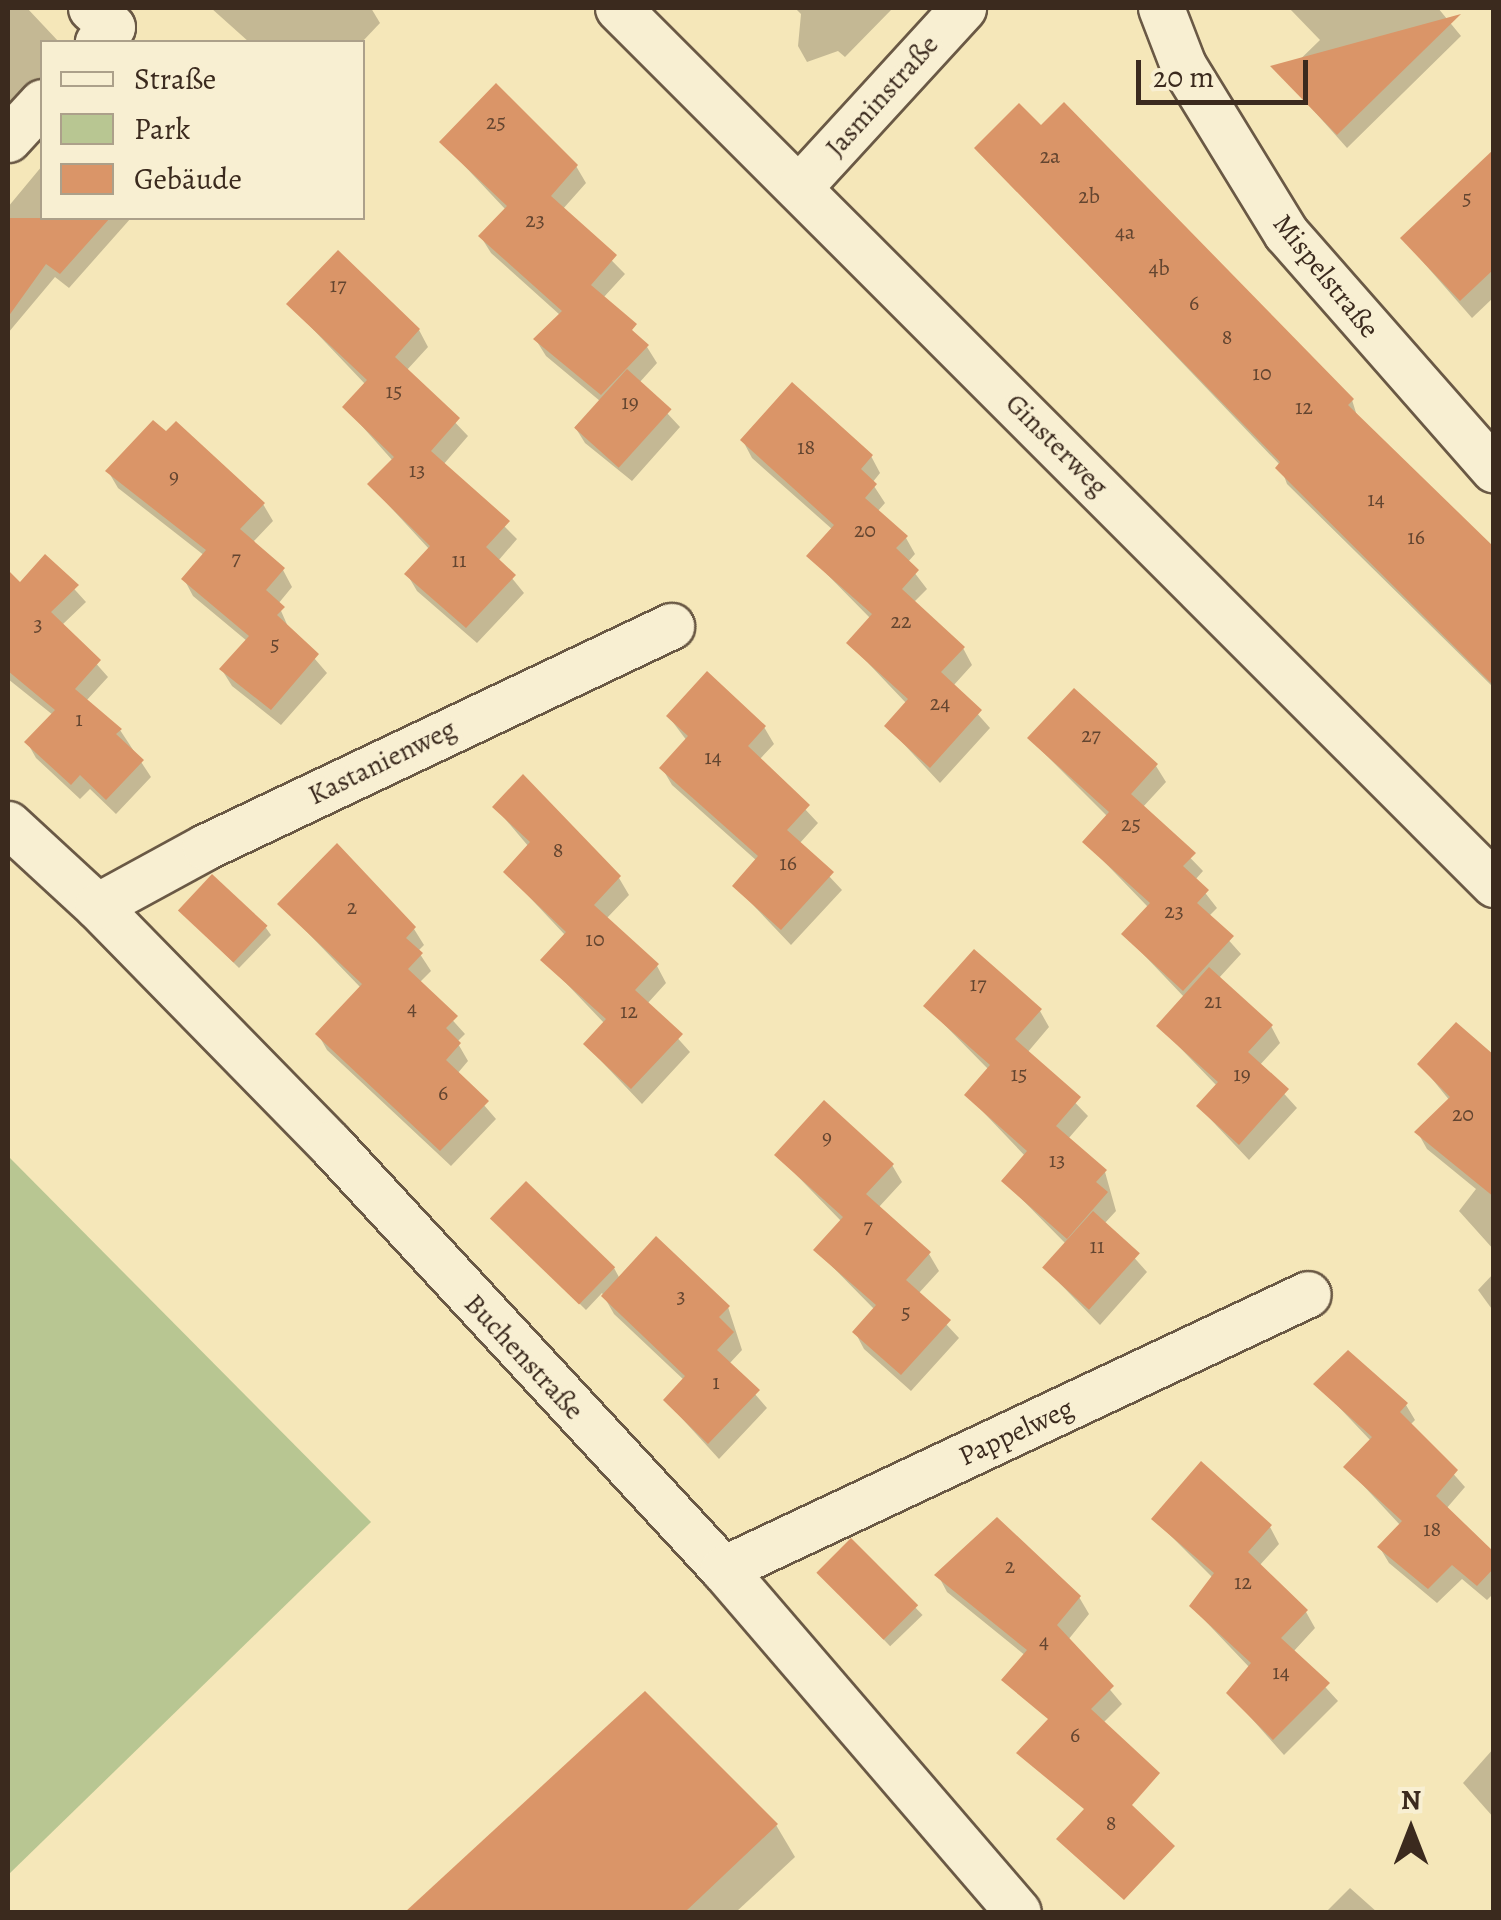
<!DOCTYPE html>
<meta charset="utf-8">
<style>
body{margin:0}
#map{position:relative;width:1501px;height:1920px;overflow:hidden;background:#f5e7b9;font-family:Alegreya,serif}
div>[style]{position:absolute}
.green>*{inset:0;background:#b8c692}
.shadow>*{inset:0;background:#0003;transform-origin:0 0}
.building>*{inset:0;background:#da9568;transform-origin:0 0}
.roads{filter:drop-shadow(2px 0 #6a5945) drop-shadow(-2px 0 #6a5945) drop-shadow(0 2px #6a5945) drop-shadow(0 -2px #6a5945)}
.street>*{height:45px;margin:-22.5px;padding:0 22.5px;transform-origin:22.5px;border-radius:22.5px;background:#f8efd2}
span{translate:-50% -50%;white-space:nowrap;text-align:center;line-height:1.15;-webkit-text-stroke:10px #f8efd2;paint-order:stroke}
.number-label{font-size:22px;color:#634530}
.number-label span{-webkit-text-stroke-width:0}
.street-label{font-size:28px;color:#3b2a1e}
.frame{position:absolute;inset:0;border:10px solid #3b2a1e;pointer-events:none}
.legend{position:absolute;left:40px;top:40px;width:325px;height:180px;box-sizing:border-box;background:#f8efd2;border:2px solid #aca08a;margin:0;padding:12px 18px;list-style:none;font-size:30px;color:#3b2a1e}
.legend li{display:flex;align-items:center;gap:20px;height:50px}
.legend b{width:50px;border:2px solid #aca08a}
.north{position:absolute;left:1361px;top:1780px;width:100px;height:100px;-webkit-text-stroke:8px #f8efd2;paint-order:stroke;rotate:0deg;font-size:28px;font-weight:700;line-height:40px;text-align:center;color:#3b2a1e}
.north::after{content:'';display:block;margin:auto;width:35px;height:45px;background:#3b2a1e;clip-path:polygon(50% 0,100% 100%,50% 72%,0 100%)}
.scale{position:absolute;left:1136px;top:60px;width:172px;height:45px;box-sizing:border-box;border:5px solid #3b2a1e;border-top:0;padding-left:12px;font-size:30px;line-height:35px;white-space:nowrap;color:#3b2a1e;-webkit-text-stroke:8px #f8efd2;paint-order:stroke}
</style>
<div id="map">
<div class="green">
<div style="clip-path:polygon(8px 1156px,371px 1522px,8px 1875px)"></div>
</div>
<div class="shadow">
<div style="clip-path:polygon(8px 8px,27px 8px,59px 42px,42px 42px,42px 95px,8px 115px)"></div>
<div style="clip-path:polygon(211px 8px,371px 8px,380px 23px,362px 42px,249px 42px)"></div>
<div style="clip-path:polygon(795px 8px,893px 8px,845px 57px,838px 51px,807px 62px,798px 46px,801px 14px)"></div>
<div style="clip-path:polygon(1289px 8px,1438px 8px,1461px 36px,1347px 148px,1283px 76px,1320px 40px)"></div>
<div style="clip-path:polygon(442px 142px,576px 166px,586px 183px,562px 210px,625px 274px,603px 298px,647px 347px,657px 363px,639px 383px,680px 427px,632px 481px,585px 443px,575px 427px,600px 401px,546px 356px,536px 340px,560px 315px,491px 253px,481px 237px,506px 210px)"></div>
<div style="clip-path:polygon(977px 148px,1352px 400px,1358px 419px,1494px 552px,1494px 688px,1287px 484px,1280px 465px)"></div>
<div style="clip-path:polygon(1494px 152px,1494px 297px,1472px 318px,1403px 239px)"></div>
<div style="clip-path:polygon(42px 166px,42px 218px,131px 218px,69px 288px,55px 277px,8px 333px,8px 207px)"></div>
<div style="clip-path:polygon(289px 304px,419px 330px,428px 347px,406px 371px,468px 436px,443px 465px,517px 539px,498px 561px,524px 593px,477px 643px,417px 591px,407px 574px,430px 550px,370px 485px,393px 461px,345px 407px,366px 385px)"></div>
<div style="clip-path:polygon(743px 441px,871px 456px,880px 473px,872px 483px,885px 503px,877px 512px,906px 538px,915px 554px,907px 563px,927px 589px,913px 603px,963px 648px,972px 665px,953px 686px,990px 728px,940px 783px,887px 726px,907px 704px,849px 643px,871px 619px,809px 556px,833px 530px,752px 458px)"></div>
<div style="clip-path:polygon(108px 471px,263px 504px,273px 521px,252px 543px,283px 570px,292px 587px,278px 604px,289px 629px,327px 673px,281px 725px,232px 686px,222px 670px,247px 641px,193px 596px,184px 579px,205px 556px,118px 488px)"></div>
<div style="clip-path:polygon(46px 558px,86px 602px,62px 625px,108px 677px,86px 701px,120px 730px,151px 777px,116px 814px,90px 789px,80px 799px,36px 758px,27px 742px,53px 715px,8px 679px,8px 600px)"></div>
<div style="clip-path:polygon(669px 717px,764px 727px,774px 744px,759px 760px,818px 823px,799px 844px,842px 890px,791px 945px,735px 886px,757px 861px,672px 785px,662px 768px,687px 741px)"></div>
<div style="clip-path:polygon(1030px 739px,1156px 766px,1166px 782px,1142px 808px,1203px 871px,1195px 880px,1217px 908px,1208px 917px,1241px 954px,1218px 979px,1271px 1026px,1280px 1043px,1259px 1066px,1297px 1108px,1249px 1160px,1199px 1107px,1217px 1086px,1160px 1027px,1185px 998px,1124px 934px,1148px 907px,1085px 842px,1108px 817px)"></div>
<div style="clip-path:polygon(495px 807px,619px 878px,629px 895px,606px 919px,657px 966px,666px 983px,647px 1004px,690px 1052px,642px 1104px,586px 1045px,605px 1024px,544px 960px,566px 936px,506px 872px,529px 847px)"></div>
<div style="clip-path:polygon(281px 905px,414px 929px,424px 945px,418px 951px,431px 971px,419px 983px,465px 1034px,457px 1042px,468px 1061px,457px 1074px,496px 1119px,451px 1166px,327px 1050px,318px 1034px,361px 988px)"></div>
<div style="clip-path:polygon(180px 910px,266px 928px,271px 935px,239px 968px)"></div>
<div style="clip-path:polygon(927px 1007px,1040px 1011px,1049px 1027px,1027px 1053px,1088px 1116px,1068px 1139px,1105px 1172px,1116px 1211px,1104px 1224px,1147px 1272px,1100px 1325px,1045px 1268px,1066px 1244px,1004px 1181px,1026px 1157px,967px 1095px,989px 1070px)"></div>
<div style="clip-path:polygon(1494px 1061px,1494px 1250px,1459px 1211px,1476px 1189px,1427px 1149px,1418px 1133px,1450px 1101px,1420px 1064px)"></div>
<div style="clip-path:polygon(777px 1155px,892px 1165px,902px 1182px,878px 1208px,929px 1254px,939px 1271px,918px 1294px,959px 1338px,911px 1391px,864px 1349px,855px 1332px,875px 1310px,816px 1250px,842px 1222px)"></div>
<div style="clip-path:polygon(493px 1218px,614px 1268px,620px 1279px,728px 1307px,742px 1350px,729px 1364px,767px 1408px,719px 1459px,666px 1401px,685px 1381px,614px 1314px,602px 1293px,586px 1310px)"></div>
<div style="clip-path:polygon(1494px 1273px,1494px 1312px,1478px 1290px)"></div>
<div style="clip-path:polygon(1317px 1384px,1406px 1405px,1415px 1420px,1410px 1425px,1465px 1487px,1446px 1509px,1494px 1555px,1494px 1593px,1487px 1600px,1462px 1579px,1437px 1603px,1389px 1563px,1380px 1548px,1401px 1526px,1346px 1467px,1371px 1441px)"></div>
<div style="clip-path:polygon(1154px 1519px,1270px 1527px,1279px 1544px,1259px 1566px,1306px 1612px,1315px 1628px,1293px 1652px,1338px 1701px,1284px 1755px,1229px 1693px,1250px 1668px,1192px 1607px,1213px 1578px)"></div>
<div style="left:851px;top:1541px;width:103px;height:45px;rotate:46deg"></div>
<div style="clip-path:polygon(938px 1575px,1079px 1597px,1089px 1614px,1068px 1640px,1122px 1704px,1091px 1735px,1026px 1656px,947px 1592px)"></div>
<div style="clip-path:polygon(645px 1695px,776px 1825px,795px 1857px,736px 1912px,409px 1912px)"></div>
<div style="clip-path:polygon(1494px 1748px,1494px 1818px,1463px 1783px)"></div>
<div style="clip-path:polygon(1350px 1888px,1377px 1912px,1326px 1912px)"></div>
</div>
<div class="building">
<div style="clip-path:polygon(1461px 14px,1337px 135px,1270px 66px)"></div>
<div style="clip-path:polygon(496px 83px,578px 165px,551px 196px,617px 255px,591px 285px,637px 324px,632px 330px,649px 345px,601px 395px,533px 339px,562px 311px,478px 236px,507px 206px,439px 142px)"></div>
<div style="clip-path:polygon(1064px 102px,1354px 399px,1348px 405px,1494px 547px,1494px 686px,1275px 468px,1280px 462px,974px 148px,1019px 103px,1041px 125px)"></div>
<div style="clip-path:polygon(1494px 149px,1494px 269px,1460px 301px,1400px 238px)"></div>
<div style="clip-path:polygon(8px 218px,110px 218px,60px 274px,46px 264px,8px 317px)"></div>
<div style="clip-path:polygon(338px 250px,420px 329px,395px 357px,460px 418px,431px 451px,510px 521px,486px 547px,516px 575px,466px 628px,404px 574px,430px 546px,367px 484px,394px 457px,342px 407px,367px 380px,286px 304px)"></div>
<div style="left:627px;top:369px;width:60px;height:79px;rotate:42deg"></div>
<div style="clip-path:polygon(792px 382px,873px 455px,861px 469px,877px 484px,865px 498px,908px 536px,896px 548px,919px 570px,902px 589px,965px 647px,941px 672px,982px 710px,930px 768px,884px 726px,908px 699px,846px 643px,872px 614px,806px 556px,834px 525px,740px 440px)"></div>
<div style="clip-path:polygon(153px 420px,166px 431px,176px 421px,265px 503px,240px 529px,285px 568px,266px 590px,285px 607px,277px 615px,319px 654px,271px 710px,219px 669px,249px 636px,181px 579px,206px 550px,105px 471px)"></div>
<div style="clip-path:polygon(45px 554px,79px 585px,51px 612px,101px 660px,75px 689px,122px 729px,116px 734px,144px 760px,106px 800px,80px 775px,71px 785px,24px 742px,55px 710px,8px 671px,8px 570px,20px 582px)"></div>
<div style="clip-path:polygon(707px 671px,766px 726px,748px 746px,810px 805px,787px 830px,834px 872px,781px 930px,732px 886px,758px 856px,659px 768px,688px 736px,666px 716px)"></div>
<div style="clip-path:polygon(1074px 688px,1158px 764px,1131px 794px,1196px 853px,1183px 866px,1209px 890px,1197px 903px,1234px 936px,1183px 991px,1121px 934px,1150px 903px,1082px 842px,1109px 812px,1027px 738px)"></div>
<div style="clip-path:polygon(523px 774px,621px 876px,594px 905px,659px 964px,635px 990px,683px 1034px,631px 1089px,583px 1044px,606px 1019px,540px 960px,566px 932px,503px 872px,530px 842px,492px 807px)"></div>
<div style="clip-path:polygon(337px 843px,416px 927px,406px 938px,423px 953px,408px 969px,458px 1016px,446px 1028px,461px 1043px,446px 1060px,489px 1101px,440px 1151px,315px 1034px,362px 984px,277px 904px)"></div>
<div style="left:212px;top:874px;width:76px;height:50px;rotate:43deg"></div>
<div style="clip-path:polygon(974px 949px,1042px 1009px,1015px 1039px,1081px 1097px,1056px 1126px,1107px 1170px,1096px 1182px,1108px 1192px,1067px 1239px,1001px 1181px,1027px 1151px,964px 1095px,990px 1065px,923px 1006px)"></div>
<div style="clip-path:polygon(1209px 967px,1273px 1025px,1248px 1052px,1289px 1089px,1239px 1145px,1196px 1106px,1218px 1082px,1156px 1026px)"></div>
<div style="clip-path:polygon(1456px 1022px,1494px 1055px,1494px 1197px,1414px 1132px,1450px 1097px,1417px 1064px)"></div>
<div style="clip-path:polygon(824px 1100px,894px 1164px,866px 1194px,931px 1252px,906px 1280px,951px 1320px,901px 1375px,852px 1332px,876px 1305px,813px 1250px,843px 1217px,774px 1155px)"></div>
<div style="left:526px;top:1181px;width:124px;height:52px;rotate:44deg"></div>
<div style="left:1093px;top:1211px;width:63px;height:76px;rotate:42deg"></div>
<div style="clip-path:polygon(656px 1236px,730px 1306px,719px 1317px,734px 1332px,717px 1350px,760px 1390px,708px 1444px,663px 1400px,685px 1376px,601px 1296px)"></div>
<div style="clip-path:polygon(1348px 1350px,1408px 1403px,1400px 1412px,1458px 1470px,1436px 1496px,1494px 1552px,1494px 1568px,1477px 1586px,1452px 1565px,1428px 1589px,1377px 1547px,1402px 1521px,1343px 1467px,1372px 1437px,1313px 1384px)"></div>
<div style="clip-path:polygon(1201px 1461px,1272px 1525px,1248px 1552px,1308px 1610px,1281px 1638px,1330px 1683px,1273px 1740px,1226px 1693px,1251px 1663px,1189px 1606px,1214px 1573px,1151px 1519px)"></div>
<div style="clip-path:polygon(997px 1517px,1081px 1596px,1057px 1625px,1114px 1686px,1091px 1709px,1160px 1773px,1132px 1805px,1175px 1846px,1124px 1900px,1056px 1839px,1084px 1809px,1016px 1753px,1048px 1719px,1001px 1680px,1027px 1650px,934px 1575px)"></div>
<div style="left:851px;top:1538px;width:95px;height:49px;rotate:45deg"></div>
<div style="clip-path:polygon(645px 1691px,778px 1824px,685px 1912px,405px 1912px)"></div>
</div>
<div class="roads">
<div class="street">
<div style="left:91px;top:8px;width:28px;rotate:42deg"></div>
<div style="left:112px;top:27px;width:21px;rotate:133deg"></div>
<div style="left:618px;top:8px;width:1239px;rotate:45deg"></div>
<div style="left:1161px;top:8px;width:61px;rotate:68.9deg"></div>
<div style="left:1183px;top:65px;width:197px;rotate:58.5deg"></div>
<div style="left:1286px;top:233px;width:315px;rotate:48.7deg"></div>
<div style="left:8px;top:139px;width:50px;rotate:-47.4deg"></div>
<div style="left:801px;top:185px;width:240px;rotate:-47.5deg"></div>
<div style="left:8px;top:824px;width:121px;rotate:42.7deg"></div>
<div style="left:97px;top:906px;width:333px;rotate:45.6deg"></div>
<div style="left:330px;top:1144px;width:579px;rotate:47.24deg"></div>
<div style="left:723px;top:1569px;width:452px;rotate:49.3deg"></div>
<div style="left:97px;top:906px;width:123px;rotate:-28.6deg"></div>
<div style="left:205px;top:847px;width:516px;rotate:-25.37deg"></div>
<div style="left:723px;top:1569px;width:646px;rotate:-25.18deg"></div>
</div>
</div>
<div class="number-label">
<span style="left:496px;top:123px">25</span>
<span style="left:1050px;top:157px">2a</span>
<span style="left:1089px;top:197px">2b</span>
<span style="left:1467px;top:199px">5</span>
<span style="left:535px;top:221px">23</span>
<span style="left:1125px;top:233px">4a</span>
<span style="left:1159px;top:269px">4b</span>
<span style="left:338px;top:286px">17</span>
<span style="left:1194px;top:304px">6</span>
<span style="left:1227px;top:338px">8</span>
<span style="left:1262px;top:374px">10</span>
<span style="left:394px;top:392px">15</span>
<span style="left:630px;top:403px">19</span>
<span style="left:1304px;top:408px">12</span>
<span style="left:806px;top:448px">18</span>
<span style="left:417px;top:471px">13</span>
<span style="left:174px;top:477px">9</span>
<span style="left:1376px;top:500px">14</span>
<span style="left:865px;top:531px">20</span>
<span style="left:1416px;top:538px">16</span>
<span style="left:236px;top:559px">7</span>
<span style="left:459px;top:561px">11</span>
<span style="left:901px;top:622px">22</span>
<span style="left:38px;top:625px">3</span>
<span style="left:275px;top:645px">5</span>
<span style="left:940px;top:704px">24</span>
<span style="left:79px;top:720px">1</span>
<span style="left:1091px;top:736px">27</span>
<span style="left:713px;top:758px">14</span>
<span style="left:1131px;top:825px">25</span>
<span style="left:558px;top:851px">8</span>
<span style="left:788px;top:864px">16</span>
<span style="left:352px;top:908px">2</span>
<span style="left:1174px;top:912px">23</span>
<span style="left:595px;top:940px">10</span>
<span style="left:978px;top:985px">17</span>
<span style="left:1213px;top:1002px">21</span>
<span style="left:412px;top:1009px">4</span>
<span style="left:629px;top:1012px">12</span>
<span style="left:1019px;top:1075px">15</span>
<span style="left:1242px;top:1075px">19</span>
<span style="left:443px;top:1094px">6</span>
<span style="left:1463px;top:1115px">20</span>
<span style="left:827px;top:1138px">9</span>
<span style="left:1057px;top:1161px">13</span>
<span style="left:868px;top:1227px">7</span>
<span style="left:1097px;top:1247px">11</span>
<span style="left:681px;top:1297px">3</span>
<span style="left:906px;top:1313px">5</span>
<span style="left:716px;top:1383px">1</span>
<span style="left:1432px;top:1530px">18</span>
<span style="left:1010px;top:1567px">2</span>
<span style="left:1243px;top:1583px">12</span>
<span style="left:1044px;top:1642px">4</span>
<span style="left:1281px;top:1673px">14</span>
<span style="left:1075px;top:1736px">6</span>
<span style="left:1111px;top:1824px">8</span>
</div>
<div class="street-label">
<span style="left:882px;top:96px;rotate:-48deg">Jasminstraße</span>
<span style="left:1326px;top:276px;rotate:51deg">Mispelstraße</span>
<span style="left:1057px;top:445px;rotate:45deg">Ginsterweg</span>
<span style="left:382px;top:762px;rotate:-26deg">Kastanienweg</span>
<span style="left:524px;top:1357px;rotate:47deg">Buchenstraße</span>
<span style="left:1016px;top:1432px;rotate:-25deg">Pappelweg</span>
</div>
<div class="frame"></div>
<ul class="legend">
<li><b style="height:12px;background:#f8efd2"></b>Straße</li>
<li><b style="height:28px;background:#b8c692"></b>Park</li>
<li><b style="height:28px;background:#da9568"></b>Gebäude</li>
</ul>
<div class="north">N</div>
<div class="scale">20 m</div>
</div>
